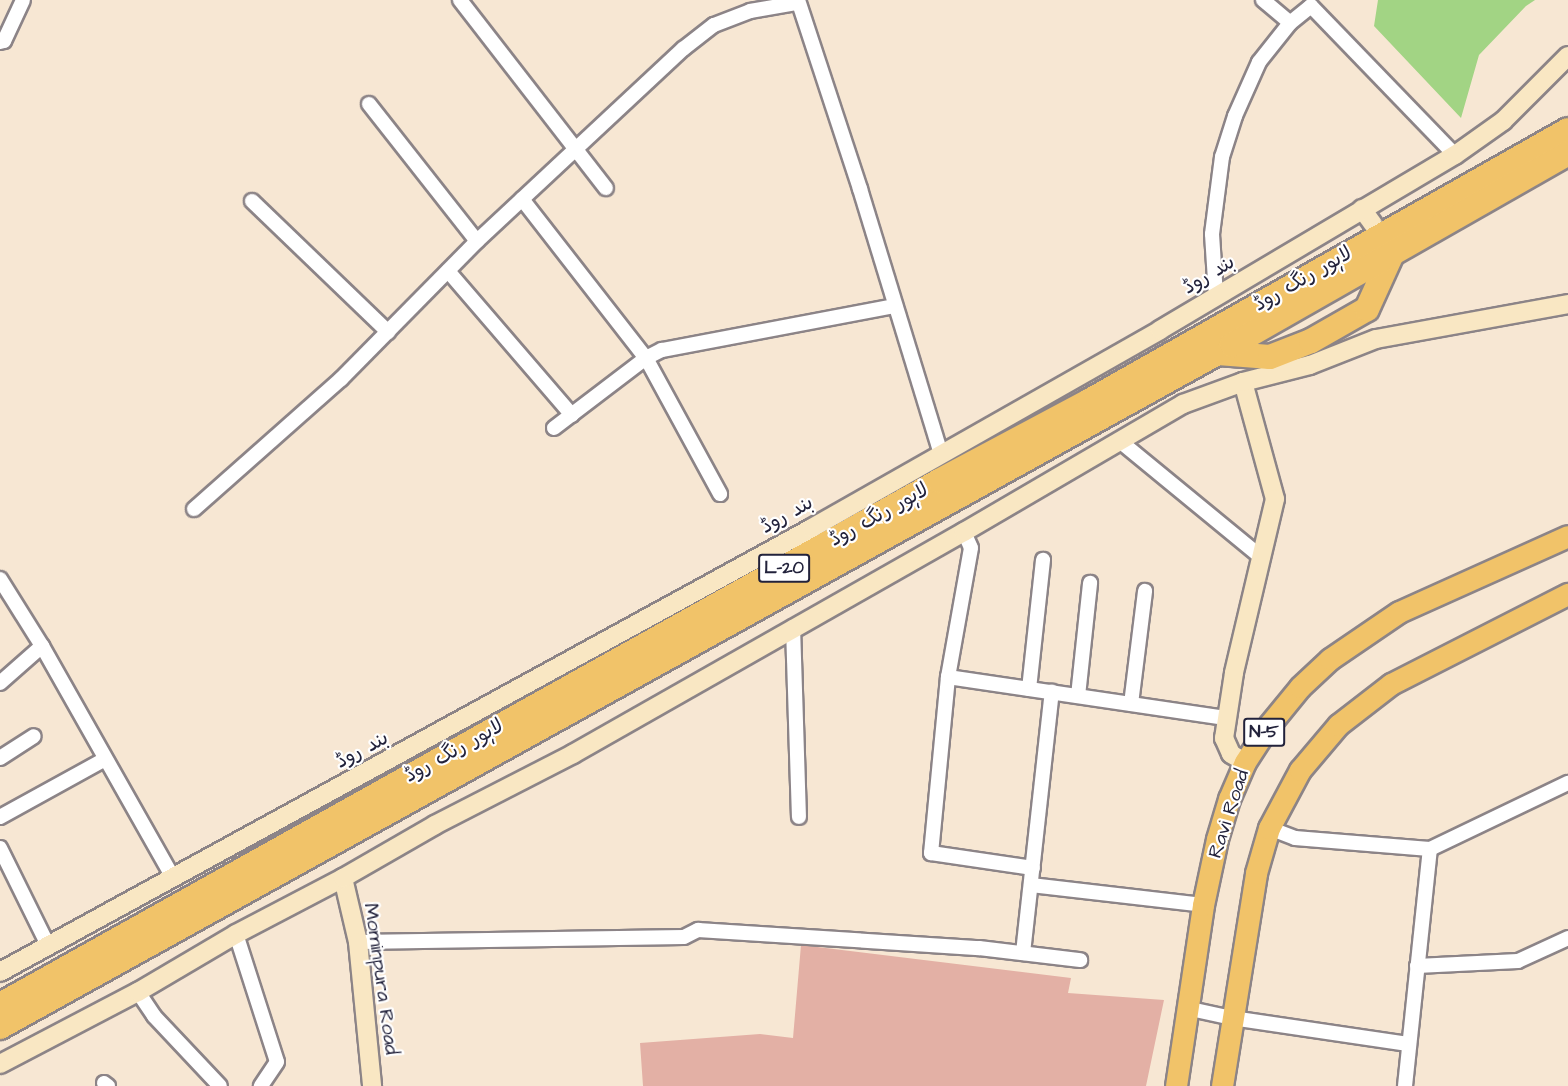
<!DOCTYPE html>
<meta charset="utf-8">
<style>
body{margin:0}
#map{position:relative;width:1568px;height:1086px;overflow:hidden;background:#f7e7d3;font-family:"Architects Daughter","Playpen Sans Arabic",sans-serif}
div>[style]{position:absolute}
.green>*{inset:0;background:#a2d484}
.building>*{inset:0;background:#e3b0a5}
.roads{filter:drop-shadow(2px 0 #8c8487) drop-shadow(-2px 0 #8c8487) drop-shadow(0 2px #8c8487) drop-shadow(0 -2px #8c8487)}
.street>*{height:14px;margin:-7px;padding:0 7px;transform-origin:7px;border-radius:7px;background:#fff}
.secondary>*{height:18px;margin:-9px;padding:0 9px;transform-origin:9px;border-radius:9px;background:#f9e7c3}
.primary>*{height:21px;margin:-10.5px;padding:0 10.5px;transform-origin:10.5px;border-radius:10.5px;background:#f1c369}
.highway>*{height:24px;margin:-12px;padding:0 12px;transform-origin:12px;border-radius:12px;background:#f1c369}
span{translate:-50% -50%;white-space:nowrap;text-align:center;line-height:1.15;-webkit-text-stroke:4.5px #fff;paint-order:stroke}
.shield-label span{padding:2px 4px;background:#fff;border:2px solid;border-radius:4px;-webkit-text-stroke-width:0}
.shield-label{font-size:18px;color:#22223b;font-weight:700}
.street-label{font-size:20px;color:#22223b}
</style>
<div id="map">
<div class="green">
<div style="clip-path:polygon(1378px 0,1535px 0,1526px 6px,1479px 55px,1461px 118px,1374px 26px)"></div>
</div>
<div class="building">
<div style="clip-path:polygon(801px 945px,1071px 978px,1068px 993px,1164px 1000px,1146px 1086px,643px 1086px,640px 1043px,760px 1034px,793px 1038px)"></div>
</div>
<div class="roads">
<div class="street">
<div style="left:460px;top:0;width:238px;rotate:52.2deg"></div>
<div style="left:798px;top:0;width:199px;rotate:71.8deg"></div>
<div style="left:860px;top:189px;width:277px;rotate:73deg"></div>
<div style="left:1263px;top:0;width:35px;rotate:40deg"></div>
<div style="left:0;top:42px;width:4px;rotate:-14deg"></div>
<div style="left:4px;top:41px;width:45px;rotate:-65.1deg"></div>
<div style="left:369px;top:104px;width:174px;rotate:51.8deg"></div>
<div style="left:522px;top:199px;width:202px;rotate:52.1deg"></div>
<div style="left:646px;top:358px;width:155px;rotate:61.4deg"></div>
<div style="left:252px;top:201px;width:189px;rotate:43.9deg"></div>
<div style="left:448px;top:271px;width:190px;rotate:49.3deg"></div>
<div style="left:1216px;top:296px;width:62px;rotate:-93.7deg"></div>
<div style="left:1212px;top:234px;width:78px;rotate:-82.6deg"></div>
<div style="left:1222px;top:157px;width:43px;rotate:-72.4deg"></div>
<div style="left:1235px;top:116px;width:59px;rotate:-66deg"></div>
<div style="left:1259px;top:62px;width:50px;rotate:-51.5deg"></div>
<div style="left:1290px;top:23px;width:27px;rotate:-39deg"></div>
<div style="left:1311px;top:6px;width:207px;rotate:46deg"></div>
<div style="left:554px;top:428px;width:116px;rotate:-37.3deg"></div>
<div style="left:646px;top:358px;width:18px;rotate:-27deg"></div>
<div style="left:662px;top:350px;width:237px;rotate:-10.7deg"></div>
<div style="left:1121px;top:442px;width:180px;rotate:39.4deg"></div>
<div style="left:194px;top:509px;width:196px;rotate:-41.5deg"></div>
<div style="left:341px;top:379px;width:194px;rotate:-45.4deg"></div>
<div style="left:477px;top:241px;width:282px;rotate:-43deg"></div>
<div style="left:683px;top:49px;width:39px;rotate:-38deg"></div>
<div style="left:714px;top:25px;width:39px;rotate:-21deg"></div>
<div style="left:750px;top:11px;width:48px;rotate:-9.7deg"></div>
<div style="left:964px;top:532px;width:17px;rotate:66deg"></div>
<div style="left:971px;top:548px;width:131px;rotate:100.1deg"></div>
<div style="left:948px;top:677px;width:177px;rotate:95.5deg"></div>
<div style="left:931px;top:853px;width:103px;rotate:8.4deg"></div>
<div style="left:0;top:579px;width:79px;rotate:57.9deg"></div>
<div style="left:42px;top:646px;width:266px;rotate:60.5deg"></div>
<div style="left:793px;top:627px;width:190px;rotate:88.2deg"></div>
<div style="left:948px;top:677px;width:282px;rotate:8.4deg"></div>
<div style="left:0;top:683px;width:56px;rotate:-41.4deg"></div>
<div style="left:1029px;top:689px;width:130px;rotate:-83.8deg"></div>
<div style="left:1078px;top:696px;width:114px;rotate:-83.9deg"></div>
<div style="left:1131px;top:704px;width:114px;rotate:-82.9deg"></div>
<div style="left:0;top:758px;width:40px;rotate:-32.9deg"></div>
<div style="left:0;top:817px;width:120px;rotate:-28.9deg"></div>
<div style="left:1269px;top:828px;width:28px;rotate:21deg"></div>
<div style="left:1295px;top:838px;width:135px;rotate:4.7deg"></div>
<div style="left:1430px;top:849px;width:153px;rotate:-25.6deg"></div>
<div style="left:0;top:848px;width:108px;rotate:63.7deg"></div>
<div style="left:1031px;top:885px;width:173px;rotate:6.6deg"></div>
<div style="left:236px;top:934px;width:134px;rotate:72.2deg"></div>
<div style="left:277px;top:1062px;width:29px;rotate:124deg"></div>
<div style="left:358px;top:942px;width:326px;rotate:-0.9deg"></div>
<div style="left:684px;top:937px;width:16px;rotate:-27deg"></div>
<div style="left:698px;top:930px;width:282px;rotate:3.7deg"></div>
<div style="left:979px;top:948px;width:102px;rotate:6.8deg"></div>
<div style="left:1023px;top:953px;width:263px;rotate:-83.7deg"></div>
<div style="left:1417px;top:966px;width:101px;rotate:-2.8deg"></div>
<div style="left:1518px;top:961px;width:55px;rotate:-24.7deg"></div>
<div style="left:138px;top:992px;width:29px;rotate:56deg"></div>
<div style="left:154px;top:1016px;width:96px;rotate:46.7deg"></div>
<div style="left:1186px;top:1008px;width:47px;rotate:12.3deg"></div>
<div style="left:1232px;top:1018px;width:178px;rotate:8.4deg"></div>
<div style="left:104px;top:1083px;width:5px;rotate:37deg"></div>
<div style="left:1405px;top:1086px;width:238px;rotate:-84deg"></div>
</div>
<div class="secondary">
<div style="left:1362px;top:209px;width:19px;rotate:54deg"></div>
<div style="left:1243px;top:382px;width:121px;rotate:74.7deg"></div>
<div style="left:1275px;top:499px;width:179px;rotate:103.3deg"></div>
<div style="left:1234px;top:673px;width:66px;rotate:98.7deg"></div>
<div style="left:1224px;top:738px;width:17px;rotate:66deg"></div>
<div style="left:1231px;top:754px;width:16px;rotate:30deg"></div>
<div style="left:343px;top:878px;width:66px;rotate:76.8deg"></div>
<div style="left:358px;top:942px;width:145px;rotate:84.4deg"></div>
<div style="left:0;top:972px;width:925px;rotate:-28.67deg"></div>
<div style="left:812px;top:528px;width:400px;rotate:-29.6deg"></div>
<div style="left:1160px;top:330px;width:343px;rotate:-30.7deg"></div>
<div style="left:1455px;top:155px;width:59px;rotate:-35.3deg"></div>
<div style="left:1503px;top:121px;width:92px;rotate:-45deg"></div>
<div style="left:0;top:1064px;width:156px;rotate:-27.6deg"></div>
<div style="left:138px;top:992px;width:114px;rotate:-30.6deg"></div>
<div style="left:236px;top:934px;width:121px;rotate:-27.6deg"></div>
<div style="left:343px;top:878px;width:106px;rotate:-29.9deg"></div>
<div style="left:435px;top:825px;width:155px;rotate:-27.2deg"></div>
<div style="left:573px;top:754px;width:450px;rotate:-29.6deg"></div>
<div style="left:964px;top:532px;width:254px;rotate:-30.3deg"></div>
<div style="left:1183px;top:404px;width:64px;rotate:-20.1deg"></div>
<div style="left:1243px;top:382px;width:69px;rotate:-14.2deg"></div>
<div style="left:1310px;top:365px;width:71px;rotate:-21.5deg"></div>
<div style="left:1376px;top:339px;width:195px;rotate:-10.3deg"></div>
</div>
<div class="primary">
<div style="left:1176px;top:1086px;width:183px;rotate:-81.5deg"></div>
<div style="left:1203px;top:905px;width:67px;rotate:-78deg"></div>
<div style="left:1217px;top:839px;width:42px;rotate:-73.3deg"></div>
<div style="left:1229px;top:799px;width:40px;rotate:-66.6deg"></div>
<div style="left:1245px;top:762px;width:44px;rotate:-57deg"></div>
<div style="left:1269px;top:725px;width:49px;rotate:-50.8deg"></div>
<div style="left:1300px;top:687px;width:41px;rotate:-43deg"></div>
<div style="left:1330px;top:659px;width:83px;rotate:-34.3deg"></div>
<div style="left:1399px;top:612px;width:185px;rotate:-24.2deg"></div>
<div style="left:1222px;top:1086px;width:216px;rotate:-80.9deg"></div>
<div style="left:1256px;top:873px;width:47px;rotate:-73.9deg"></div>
<div style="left:1269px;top:828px;width:66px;rotate:-61.9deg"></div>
<div style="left:1300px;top:770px;width:59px;rotate:-49.8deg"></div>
<div style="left:1338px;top:725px;width:67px;rotate:-37.7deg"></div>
<div style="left:1391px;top:684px;width:199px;rotate:-27deg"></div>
</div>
<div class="highway">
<div style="left:1218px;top:353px;width:52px;rotate:4.4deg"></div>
<div style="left:1270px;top:357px;width:44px;rotate:-21.3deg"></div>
<div style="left:1311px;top:341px;width:64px;rotate:-29.7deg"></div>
<div style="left:1367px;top:309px;width:60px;rotate:-65.6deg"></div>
<div style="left:0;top:1005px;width:1075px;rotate:-29.16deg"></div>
<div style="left:939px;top:481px;width:170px;rotate:-28.1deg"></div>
<div style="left:1089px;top:401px;width:550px;rotate:-29.5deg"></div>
<div style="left:0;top:1027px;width:1408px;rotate:-28.97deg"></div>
<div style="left:1232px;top:345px;width:387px;rotate:-29.7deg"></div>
</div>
</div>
<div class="shield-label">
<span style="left:784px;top:568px">L-20</span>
<span style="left:1264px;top:732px">N-5</span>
</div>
<div class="street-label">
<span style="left:1209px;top:275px;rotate:-31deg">بند روڈ</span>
<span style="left:1303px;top:279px;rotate:-30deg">لاہور رنگ روڈ</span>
<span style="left:787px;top:515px;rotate:-29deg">بند روڈ</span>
<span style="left:879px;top:515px;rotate:-29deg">لاہور رنگ روڈ</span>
<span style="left:362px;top:750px;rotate:-28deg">بند روڈ</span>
<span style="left:454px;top:751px;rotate:-29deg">لاہور رنگ روڈ</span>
<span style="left:1229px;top:814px;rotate:-72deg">Ravi Road</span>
<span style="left:381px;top:979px;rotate:82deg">Mominpura Road</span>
</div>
</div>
